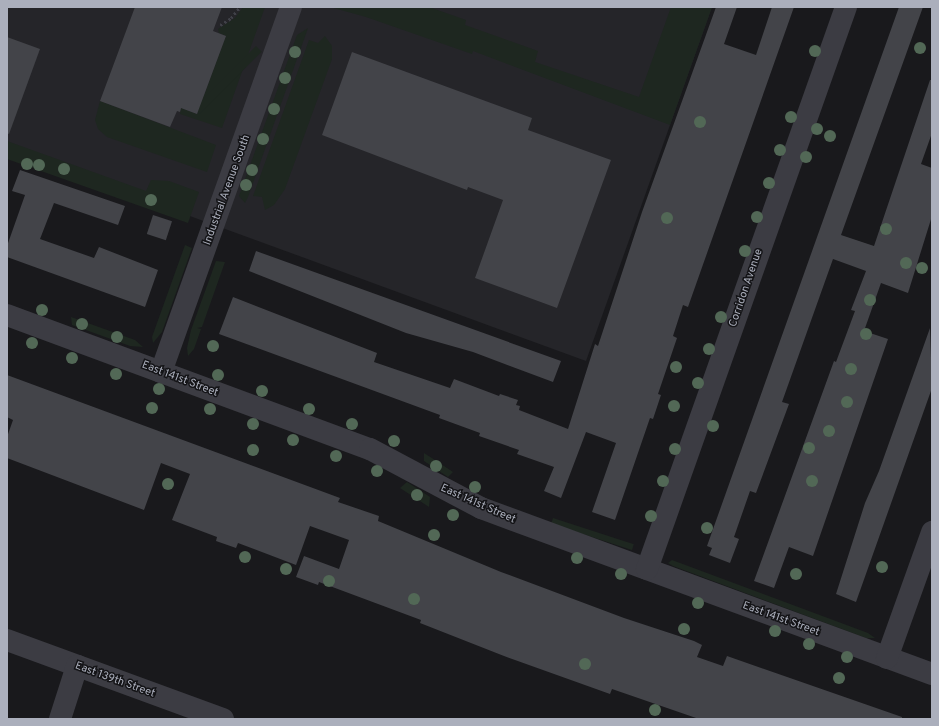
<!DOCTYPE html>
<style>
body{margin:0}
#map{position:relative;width:939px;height:726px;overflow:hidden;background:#19191c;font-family:Overpass,sans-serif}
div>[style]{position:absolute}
.built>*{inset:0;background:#252529}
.green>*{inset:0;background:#1e2720;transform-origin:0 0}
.building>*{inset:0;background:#434449;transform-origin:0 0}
.path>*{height:2.5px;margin-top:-1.25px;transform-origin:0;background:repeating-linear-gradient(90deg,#404148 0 2px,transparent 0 5px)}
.minor>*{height:22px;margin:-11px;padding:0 11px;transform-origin:11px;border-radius:11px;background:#3c3c43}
.trees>*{width:12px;height:12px;margin:-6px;border-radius:50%;background:#526856}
span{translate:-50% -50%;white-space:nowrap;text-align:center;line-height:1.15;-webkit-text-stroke:3px #141417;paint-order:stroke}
.street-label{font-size:11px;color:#abafbc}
.frame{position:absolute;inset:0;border:8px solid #abafbc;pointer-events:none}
</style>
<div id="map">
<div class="built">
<div style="clip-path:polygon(7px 7px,712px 7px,586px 361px,7px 149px)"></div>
</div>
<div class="green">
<div style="clip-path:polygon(243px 7px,265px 7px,222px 128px,180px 114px,181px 108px,197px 114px,226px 36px,219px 33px,218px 29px,235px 18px)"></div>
<div style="clip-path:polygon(330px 7px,429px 7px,466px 20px,465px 25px,538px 51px,535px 62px,639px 97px,671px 7px,712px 7px,670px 125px,473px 51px,472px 54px,366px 17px)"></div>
<div style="clip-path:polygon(308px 28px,248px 197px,245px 203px,239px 196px,297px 35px)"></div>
<div style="clip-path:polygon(325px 36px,332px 46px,332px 59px,285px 189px,274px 205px,265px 210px,262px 197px,253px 196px,309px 40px,318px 43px)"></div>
<div style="left:256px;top:46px;width:8px;height:88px;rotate:45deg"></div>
<div style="clip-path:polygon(100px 101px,216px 145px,207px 172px,107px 137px,98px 129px,95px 120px)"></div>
<div style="clip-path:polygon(7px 141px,146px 191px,151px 180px,169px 181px,199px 192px,188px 223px,7px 159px)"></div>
<div style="clip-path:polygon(185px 245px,192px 248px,162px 332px,153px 343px,152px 337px)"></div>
<div style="clip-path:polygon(216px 261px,225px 262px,202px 327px,197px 328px,201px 329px,194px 349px,188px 356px,187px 348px,191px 330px)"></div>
<div style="clip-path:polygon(71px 317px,135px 340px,143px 347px,130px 346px,72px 325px)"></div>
<div style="clip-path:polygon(424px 453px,441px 464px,453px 472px,448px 477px,424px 461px)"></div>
<div style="clip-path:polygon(407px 482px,430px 497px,429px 507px,400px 488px)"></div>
<div style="left:553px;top:518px;width:85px;height:6px;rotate:18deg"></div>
<div style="clip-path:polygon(672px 560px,868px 633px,875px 638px,866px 638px,673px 566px,668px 563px)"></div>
</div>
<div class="building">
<div style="clip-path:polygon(135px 7px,222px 7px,213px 31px,226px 36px,197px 114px,181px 108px,180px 112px,177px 111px,170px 127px,100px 101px)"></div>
<div style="clip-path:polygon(716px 7px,737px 7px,724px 44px,756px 55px,772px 7px,794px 7px,688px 307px,683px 305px,673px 336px,677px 338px,658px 394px,661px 395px,653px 419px,650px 418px,615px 520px,592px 512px,616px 443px,586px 432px,561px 498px,544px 491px,554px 467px,517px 454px,519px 450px,479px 436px,480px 433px,439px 418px,440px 415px,219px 334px,233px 297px,377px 353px,374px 362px,450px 388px,454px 379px,499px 396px,500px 394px,518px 400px,516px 405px,520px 406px,519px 410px,568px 429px,595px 344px,598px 346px,642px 212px)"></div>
<div style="clip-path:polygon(899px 7px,923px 7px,841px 235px,874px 246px,930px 80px,932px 80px,932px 133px,921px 164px,932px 168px,932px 216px,908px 293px,881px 283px,864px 331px,888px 339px,813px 556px,789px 547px,774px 588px,754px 581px,834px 361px,836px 362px,855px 311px,851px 310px,866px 271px,833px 259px,782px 402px,789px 404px,756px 493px,750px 491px,734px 537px,739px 539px,730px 563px,709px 555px,712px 548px,707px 546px)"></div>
<div style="clip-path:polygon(7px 37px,40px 49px,9px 134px,7px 133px)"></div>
<div style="clip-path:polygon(352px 52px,532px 118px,528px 130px,611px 160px,557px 308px,475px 278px,503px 200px,468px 187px,467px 190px,322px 135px)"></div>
<div style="clip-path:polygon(20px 170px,125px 206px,118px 225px,54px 203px,40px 239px,94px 258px,99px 247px,158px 270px,145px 307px,7px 257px,7px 246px,25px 195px,12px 191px)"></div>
<div style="left:153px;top:215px;width:20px;height:20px;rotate:18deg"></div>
<div style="clip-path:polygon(256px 251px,561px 361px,553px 382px,473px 352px,406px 333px,249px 271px)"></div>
<div style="clip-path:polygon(930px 328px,932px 388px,856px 602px,836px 594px,865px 503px,879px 471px)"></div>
<div style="clip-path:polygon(7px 375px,340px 498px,338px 502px,379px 516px,378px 521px,501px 572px,624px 618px,694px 641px,702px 645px,697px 657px,723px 666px,727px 656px,902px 717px,902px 719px,699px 719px,612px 689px,610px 694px,504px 656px,420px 623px,421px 620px,319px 582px,318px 585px,296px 577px,304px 556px,339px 569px,349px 540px,310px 526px,296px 565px,238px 543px,236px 548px,216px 541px,217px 537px,172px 520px,190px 474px,161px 463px,144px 510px,7px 458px,7px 437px,13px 420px,7px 417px)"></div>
</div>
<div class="path">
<div style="left:220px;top:25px;width:13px;rotate:-32deg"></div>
<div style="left:231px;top:18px;width:14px;rotate:-51deg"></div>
</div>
<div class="minor">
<div style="left:7px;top:315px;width:387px;rotate:20.3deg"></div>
<div style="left:370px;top:449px;width:126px;rotate:28deg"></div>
<div style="left:481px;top:508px;width:481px;rotate:20.2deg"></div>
<div style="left:161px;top:372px;width:387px;rotate:-70.4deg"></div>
<div style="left:647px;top:569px;width:596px;rotate:-70.5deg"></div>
<div style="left:7px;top:640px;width:230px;rotate:20.1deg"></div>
<div style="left:887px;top:658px;width:134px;rotate:-70.3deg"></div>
<div style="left:60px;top:719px;width:56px;rotate:-72.2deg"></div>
</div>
<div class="trees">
<div style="left:920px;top:48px"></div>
<div style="left:815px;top:51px"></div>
<div style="left:295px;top:52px"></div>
<div style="left:285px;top:78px"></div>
<div style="left:274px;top:109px"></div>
<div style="left:791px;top:117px"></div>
<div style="left:700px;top:122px"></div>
<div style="left:817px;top:129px"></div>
<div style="left:830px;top:136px"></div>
<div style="left:263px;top:139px"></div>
<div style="left:780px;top:150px"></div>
<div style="left:806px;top:157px"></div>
<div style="left:27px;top:164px"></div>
<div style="left:39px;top:165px"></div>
<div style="left:64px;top:169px"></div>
<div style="left:252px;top:170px"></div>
<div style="left:769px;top:183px"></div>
<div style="left:246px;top:185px"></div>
<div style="left:151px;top:200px"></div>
<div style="left:757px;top:217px"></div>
<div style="left:667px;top:218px"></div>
<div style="left:886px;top:229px"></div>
<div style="left:745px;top:251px"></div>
<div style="left:906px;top:263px"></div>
<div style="left:922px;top:268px"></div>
<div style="left:870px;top:300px"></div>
<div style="left:42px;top:310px"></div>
<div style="left:721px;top:317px"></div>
<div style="left:82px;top:324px"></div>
<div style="left:866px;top:334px"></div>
<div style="left:117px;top:337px"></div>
<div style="left:32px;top:343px"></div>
<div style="left:213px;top:346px"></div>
<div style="left:709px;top:349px"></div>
<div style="left:72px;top:358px"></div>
<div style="left:676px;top:367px"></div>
<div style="left:851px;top:369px"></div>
<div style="left:116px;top:374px"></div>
<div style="left:218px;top:375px"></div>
<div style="left:698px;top:383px"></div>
<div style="left:159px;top:389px"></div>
<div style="left:262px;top:391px"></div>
<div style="left:847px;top:402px"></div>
<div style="left:674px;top:406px"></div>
<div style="left:152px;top:408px"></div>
<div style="left:210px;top:409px"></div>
<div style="left:309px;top:409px"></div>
<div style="left:253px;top:424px"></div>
<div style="left:352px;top:424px"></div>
<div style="left:713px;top:426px"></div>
<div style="left:829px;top:431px"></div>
<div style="left:293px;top:440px"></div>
<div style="left:394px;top:441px"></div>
<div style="left:809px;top:448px"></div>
<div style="left:675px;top:449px"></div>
<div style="left:253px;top:450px"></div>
<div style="left:336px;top:456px"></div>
<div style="left:436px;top:466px"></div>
<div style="left:377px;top:471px"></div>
<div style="left:663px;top:481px"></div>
<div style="left:812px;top:481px"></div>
<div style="left:168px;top:484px"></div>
<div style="left:475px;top:487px"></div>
<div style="left:417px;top:495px"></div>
<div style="left:453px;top:515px"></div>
<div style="left:651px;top:516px"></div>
<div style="left:707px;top:528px"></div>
<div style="left:434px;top:535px"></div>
<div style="left:245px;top:557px"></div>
<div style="left:577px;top:558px"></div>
<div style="left:882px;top:567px"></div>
<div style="left:286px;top:569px"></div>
<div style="left:621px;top:574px"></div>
<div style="left:796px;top:574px"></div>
<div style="left:329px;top:581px"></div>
<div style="left:414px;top:599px"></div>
<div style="left:698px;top:603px"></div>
<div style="left:684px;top:629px"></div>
<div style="left:775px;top:631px"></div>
<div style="left:809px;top:644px"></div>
<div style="left:847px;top:657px"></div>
<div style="left:585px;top:664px"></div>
<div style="left:839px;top:678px"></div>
<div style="left:655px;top:710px"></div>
</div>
<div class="street-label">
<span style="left:227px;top:190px;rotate:-70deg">Industrial Avenue South</span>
<span style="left:746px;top:288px;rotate:-71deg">Corridon Avenue</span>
<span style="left:180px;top:379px;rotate:21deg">East 141st Street</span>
<span style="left:478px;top:504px;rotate:24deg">East 141st Street</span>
<span style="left:781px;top:619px;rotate:20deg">East 141st Street</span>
<span style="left:115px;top:680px;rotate:20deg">East 139th Street</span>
</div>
<div class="frame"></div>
</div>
